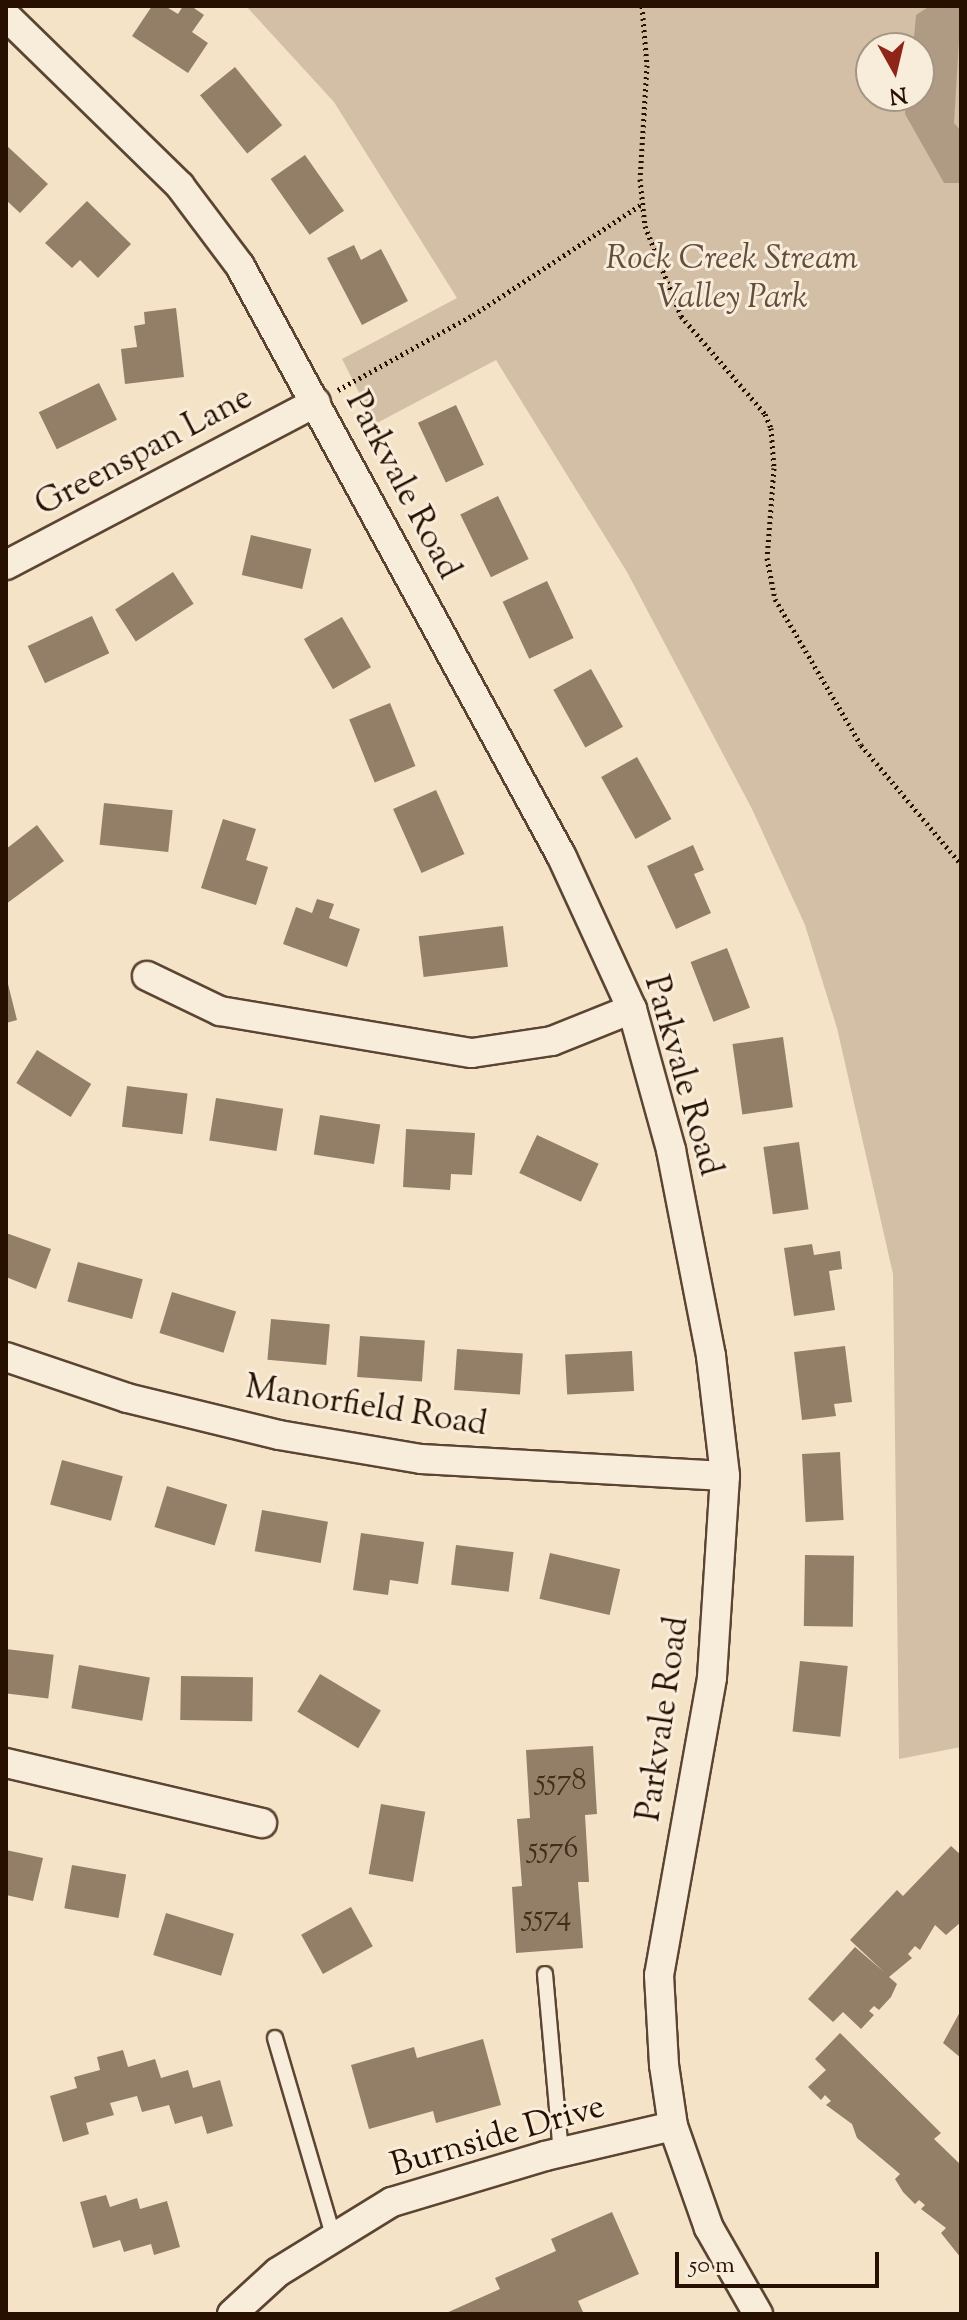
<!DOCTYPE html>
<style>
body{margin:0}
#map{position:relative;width:967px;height:2320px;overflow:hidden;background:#f5e3c8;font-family:"Sorts Mill Goudy",serif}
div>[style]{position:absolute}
.green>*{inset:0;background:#d2bfa6}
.water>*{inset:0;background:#af9b84}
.building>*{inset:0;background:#937e68;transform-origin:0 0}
.path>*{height:5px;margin-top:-2.5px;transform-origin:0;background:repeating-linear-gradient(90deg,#281000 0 2px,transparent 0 6px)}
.roads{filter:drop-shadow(2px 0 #5b4532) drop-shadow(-2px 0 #5b4532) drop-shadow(0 2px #5b4532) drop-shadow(0 -2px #5b4532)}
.service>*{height:14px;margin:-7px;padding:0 7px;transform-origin:7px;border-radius:7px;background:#f8eddb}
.minor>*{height:28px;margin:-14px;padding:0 14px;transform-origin:14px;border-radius:14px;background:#f8eddb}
span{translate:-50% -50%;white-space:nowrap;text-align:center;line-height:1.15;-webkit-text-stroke:6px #f8eddb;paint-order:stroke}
.number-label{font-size:30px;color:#432c1a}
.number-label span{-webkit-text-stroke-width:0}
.park-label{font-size:34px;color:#644d3a;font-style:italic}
.street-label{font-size:34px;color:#281000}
.frame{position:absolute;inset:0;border:8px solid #281000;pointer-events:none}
.north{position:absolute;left:855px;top:32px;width:80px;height:80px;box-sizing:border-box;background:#f8eddb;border:2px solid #a59583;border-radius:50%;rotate:172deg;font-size:22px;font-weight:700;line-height:32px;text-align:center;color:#281000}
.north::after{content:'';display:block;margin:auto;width:28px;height:36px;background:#8f2418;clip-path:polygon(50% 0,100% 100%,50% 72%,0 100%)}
.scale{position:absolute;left:675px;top:2252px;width:204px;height:36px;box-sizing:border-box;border:4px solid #281000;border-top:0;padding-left:10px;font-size:24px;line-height:28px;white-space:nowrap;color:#281000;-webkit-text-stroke:6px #f8eddb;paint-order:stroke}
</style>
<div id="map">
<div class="green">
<div style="clip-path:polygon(evenodd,246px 6px,961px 6px,961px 1747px,899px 1759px,893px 1274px,837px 1028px,805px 925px,752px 809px,627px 572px,496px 360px,375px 424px,342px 359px,457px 298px,334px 102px,246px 6px,871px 48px,919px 48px,919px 96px,871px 96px,871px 48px)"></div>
</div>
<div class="water">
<div style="clip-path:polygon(930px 6px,961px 6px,954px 123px,961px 131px,961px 183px,944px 183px,905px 114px,907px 96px,919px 96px,919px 48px,913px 48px,916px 15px)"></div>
</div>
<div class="building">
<div style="clip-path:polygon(152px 6px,165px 6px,178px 14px,183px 6px,191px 6px,204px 15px,192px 32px,208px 43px,188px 73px,132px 36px)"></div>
<div style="left:235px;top:67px;width:75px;height:45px;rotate:51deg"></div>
<div style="clip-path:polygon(6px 145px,48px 184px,20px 213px,6px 200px)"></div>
<div style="left:305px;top:155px;width:68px;height:42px;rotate:55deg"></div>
<div style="clip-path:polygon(87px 201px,131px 244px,98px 278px,80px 260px,72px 268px,45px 243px)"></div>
<div style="clip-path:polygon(354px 245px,361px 260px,381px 249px,408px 301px,362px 325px,327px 258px)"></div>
<div style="clip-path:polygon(176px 308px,184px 377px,125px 384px,121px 349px,137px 347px,134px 326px,145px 324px,144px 312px)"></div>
<div style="left:99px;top:383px;width:41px;height:67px;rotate:64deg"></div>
<div style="left:456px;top:405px;width:66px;height:42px;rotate:65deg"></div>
<div style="left:498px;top:496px;width:70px;height:42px;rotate:64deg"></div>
<div style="left:251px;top:535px;width:62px;height:41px;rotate:13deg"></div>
<div style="left:173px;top:572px;width:38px;height:69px;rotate:57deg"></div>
<div style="left:547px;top:581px;width:63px;height:49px;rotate:65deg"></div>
<div style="left:92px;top:616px;width:41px;height:71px;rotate:65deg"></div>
<div style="left:342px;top:617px;width:58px;height:44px;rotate:60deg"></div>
<div style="left:591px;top:669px;width:66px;height:43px;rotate:61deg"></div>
<div style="left:390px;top:703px;width:68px;height:44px;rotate:68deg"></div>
<div style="left:637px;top:757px;width:71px;height:41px;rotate:61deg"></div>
<div style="left:436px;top:790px;width:70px;height:47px;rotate:66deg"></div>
<div style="left:104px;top:803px;width:69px;height:42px;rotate:6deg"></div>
<div style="clip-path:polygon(223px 819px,256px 829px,246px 860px,268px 867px,256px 905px,201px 888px)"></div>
<div style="clip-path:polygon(37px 825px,64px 861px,6px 904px,6px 849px)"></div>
<div style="clip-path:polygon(693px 845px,704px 870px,694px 874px,711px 913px,676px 929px,647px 866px)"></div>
<div style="clip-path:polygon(317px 899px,334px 904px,329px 918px,360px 929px,347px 967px,283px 944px,296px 907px,312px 913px)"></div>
<div style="left:503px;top:926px;width:41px;height:85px;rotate:83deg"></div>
<div style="left:727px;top:948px;width:64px;height:39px;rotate:69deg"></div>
<div style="clip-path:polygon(6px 976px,17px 1020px,6px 1023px)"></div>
<div style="left:783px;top:1037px;width:71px;height:51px;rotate:82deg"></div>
<div style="left:37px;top:1050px;width:64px;height:39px;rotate:32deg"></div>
<div style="left:127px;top:1086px;width:61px;height:41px;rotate:7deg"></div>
<div style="left:216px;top:1098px;width:68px;height:43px;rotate:9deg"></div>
<div style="left:320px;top:1115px;width:61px;height:40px;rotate:9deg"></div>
<div style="clip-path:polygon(406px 1129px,475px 1133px,472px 1175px,451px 1174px,450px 1190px,403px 1187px)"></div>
<div style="left:537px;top:1135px;width:68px;height:42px;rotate:25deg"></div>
<div style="left:799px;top:1142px;width:68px;height:36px;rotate:82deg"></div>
<div style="clip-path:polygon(6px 1233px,51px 1249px,36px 1289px,6px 1277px)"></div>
<div style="clip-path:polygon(812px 1244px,814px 1255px,840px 1251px,842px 1269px,829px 1271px,835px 1310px,794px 1316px,784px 1248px)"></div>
<div style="left:78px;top:1262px;width:67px;height:41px;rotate:15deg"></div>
<div style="left:172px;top:1292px;width:67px;height:43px;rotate:17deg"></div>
<div style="left:271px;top:1319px;width:59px;height:41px;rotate:5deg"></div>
<div style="left:360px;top:1336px;width:65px;height:41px;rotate:4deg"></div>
<div style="clip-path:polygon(845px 1346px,852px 1402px,834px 1404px,836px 1416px,802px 1420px,794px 1352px)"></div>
<div style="left:457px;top:1349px;width:66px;height:41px;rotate:4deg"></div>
<div style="left:632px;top:1351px;width:40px;height:67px;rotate:87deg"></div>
<div style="left:840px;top:1452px;width:68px;height:38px;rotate:87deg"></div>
<div style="left:62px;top:1460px;width:63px;height:46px;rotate:15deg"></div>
<div style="left:167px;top:1486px;width:63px;height:43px;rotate:17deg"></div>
<div style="left:262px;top:1510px;width:67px;height:42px;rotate:10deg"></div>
<div style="clip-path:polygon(361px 1533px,424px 1542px,418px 1584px,390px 1580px,388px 1595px,353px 1590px)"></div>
<div style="left:456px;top:1545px;width:58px;height:40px;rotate:7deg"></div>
<div style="left:550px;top:1553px;width:72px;height:47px;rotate:13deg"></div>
<div style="left:805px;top:1555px;width:49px;height:71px;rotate:1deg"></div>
<div style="left:6px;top:1649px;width:48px;height:44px;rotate:7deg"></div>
<div style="left:800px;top:1661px;width:48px;height:71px;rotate:6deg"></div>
<div style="left:79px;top:1665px;width:72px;height:44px;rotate:10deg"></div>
<div style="left:320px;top:1674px;width:71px;height:44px;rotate:31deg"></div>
<div style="left:181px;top:1676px;width:72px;height:44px;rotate:1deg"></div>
<div style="clip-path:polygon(593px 1746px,597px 1814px,585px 1815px,589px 1882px,578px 1882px,583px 1948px,516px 1953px,512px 1887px,522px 1886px,517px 1819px,530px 1818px,526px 1750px)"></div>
<div style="left:381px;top:1804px;width:45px;height:71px;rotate:10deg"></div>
<div style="clip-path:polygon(951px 1846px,961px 1855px,961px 1922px,946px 1935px,935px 1925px,920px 1950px,915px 1946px,908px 1954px,912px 1958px,889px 1977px,897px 1984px,891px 1997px,879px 2010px,874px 2006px,869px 2011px,874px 2015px,861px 2029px,843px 2012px,833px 2022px,808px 1999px,855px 1947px,884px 1972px,850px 1940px,897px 1890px,903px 1896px)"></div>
<div style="clip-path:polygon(6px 1850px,43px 1858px,33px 1901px,6px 1895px)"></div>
<div style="left:72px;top:1865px;width:55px;height:44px;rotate:10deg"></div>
<div style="left:351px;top:1907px;width:45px;height:57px;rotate:61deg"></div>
<div style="left:166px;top:1913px;width:71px;height:44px;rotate:17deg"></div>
<div style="clip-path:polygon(961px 2010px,961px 2058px,943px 2043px)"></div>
<div style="clip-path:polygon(840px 2033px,941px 2133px,934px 2139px,961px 2165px,961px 2258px,941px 2233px,946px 2228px,921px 2209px,925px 2205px,919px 2200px,915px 2204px,903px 2192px,895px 2179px,900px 2174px,857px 2138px,852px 2124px,826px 2105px,831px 2101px,825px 2095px,821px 2100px,808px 2087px,826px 2070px,815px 2059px)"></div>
<div style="clip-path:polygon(483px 2039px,501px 2105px,436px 2123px,433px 2111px,369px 2129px,351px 2065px,414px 2047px,417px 2058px)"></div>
<div style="clip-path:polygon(123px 2050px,128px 2067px,155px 2059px,161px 2078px,188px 2070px,193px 2088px,220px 2080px,233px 2126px,207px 2134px,202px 2116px,175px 2124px,169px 2105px,142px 2112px,137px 2096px,110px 2103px,114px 2115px,86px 2123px,89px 2134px,63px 2142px,50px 2096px,77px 2088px,74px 2077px,100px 2070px,97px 2057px)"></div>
<div style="clip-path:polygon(106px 2195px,110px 2207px,137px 2198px,140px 2209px,167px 2201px,180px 2247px,154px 2255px,151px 2244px,124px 2252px,120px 2240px,93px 2248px,80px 2202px)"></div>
<div style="clip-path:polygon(612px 2212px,639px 2274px,578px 2301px,583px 2312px,444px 2314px,500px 2289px,495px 2278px,556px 2251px,551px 2239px)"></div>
</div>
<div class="path">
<div style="left:642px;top:6px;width:59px;rotate:85.2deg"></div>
<div style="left:647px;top:65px;width:114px;rotate:93.5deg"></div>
<div style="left:640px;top:179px;width:47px;rotate:83.9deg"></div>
<div style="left:645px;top:226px;width:97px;rotate:68.2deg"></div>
<div style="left:681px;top:316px;width:129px;rotate:49.4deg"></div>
<div style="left:765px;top:414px;width:15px;rotate:67deg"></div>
<div style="left:771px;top:428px;width:40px;rotate:85.7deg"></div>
<div style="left:774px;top:468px;width:90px;rotate:94.4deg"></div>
<div style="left:767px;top:558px;width:42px;rotate:79deg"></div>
<div style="left:775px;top:599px;width:169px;rotate:59.5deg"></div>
<div style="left:861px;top:745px;width:155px;rotate:50deg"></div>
<div style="left:338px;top:390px;width:154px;rotate:-29.1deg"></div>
<div style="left:473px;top:315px;width:202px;rotate:-33.3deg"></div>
</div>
<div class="roads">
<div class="service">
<div style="left:545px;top:1974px;width:180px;rotate:84.9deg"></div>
<div style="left:275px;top:2038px;width:209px;rotate:73.6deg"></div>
</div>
<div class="minor">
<div style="left:6px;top:16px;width:243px;rotate:44.3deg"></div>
<div style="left:180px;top:186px;width:100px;rotate:53.1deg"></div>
<div style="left:240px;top:266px;width:673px;rotate:61.42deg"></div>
<div style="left:562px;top:857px;width:167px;rotate:65.3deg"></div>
<div style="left:632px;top:1009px;width:146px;rotate:74.5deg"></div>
<div style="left:671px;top:1150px;width:210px;rotate:79deg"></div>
<div style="left:711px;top:1356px;width:121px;rotate:83.3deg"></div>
<div style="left:725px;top:1476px;width:202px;rotate:93.7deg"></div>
<div style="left:712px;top:1678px;width:302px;rotate:100.1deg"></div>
<div style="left:659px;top:1975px;width:90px;rotate:86.8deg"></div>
<div style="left:664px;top:2065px;width:62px;rotate:81.6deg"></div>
<div style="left:673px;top:2126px;width:108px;rotate:70.6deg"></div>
<div style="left:709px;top:2228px;width:99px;rotate:60.3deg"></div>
<div style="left:6px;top:565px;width:350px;rotate:-27.7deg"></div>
<div style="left:147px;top:976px;width:81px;rotate:25.6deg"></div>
<div style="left:220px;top:1011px;width:255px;rotate:9.5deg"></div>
<div style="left:472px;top:1053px;width:81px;rotate:-8.5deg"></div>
<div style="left:552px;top:1041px;width:86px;rotate:-21.8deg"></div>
<div style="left:6px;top:1357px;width:128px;rotate:18.7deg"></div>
<div style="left:127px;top:1398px;width:156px;rotate:13.7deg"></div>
<div style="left:279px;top:1435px;width:144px;rotate:9.6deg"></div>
<div style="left:421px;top:1459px;width:304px;rotate:3.2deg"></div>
<div style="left:6px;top:1763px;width:263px;rotate:13.2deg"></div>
<div style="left:232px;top:2314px;width:62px;rotate:-42.4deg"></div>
<div style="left:278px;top:2272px;width:134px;rotate:-31.6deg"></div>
<div style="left:392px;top:2202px;width:160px;rotate:-16.7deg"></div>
<div style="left:545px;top:2156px;width:131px;rotate:-13.2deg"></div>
</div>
</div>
<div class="number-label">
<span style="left:561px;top:1782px">5578</span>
<span style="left:553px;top:1850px">5576</span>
<span style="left:547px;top:1918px">5574</span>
</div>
<div class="park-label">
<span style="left:732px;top:279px">Rock Creek Stream<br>Valley Park</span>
</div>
<div class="street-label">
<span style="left:144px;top:452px;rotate:-28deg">Greenspan Lane</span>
<span style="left:402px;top:486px;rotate:62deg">Parkvale Road</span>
<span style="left:682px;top:1076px;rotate:74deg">Parkvale Road</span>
<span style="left:366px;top:1407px;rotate:9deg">Manorfield Road</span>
<span style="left:664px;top:1719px;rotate:-82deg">Parkvale Road</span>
<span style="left:498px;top:2137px;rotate:-16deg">Burnside Drive</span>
</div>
<div class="frame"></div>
<div class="north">N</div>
<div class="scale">50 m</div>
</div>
